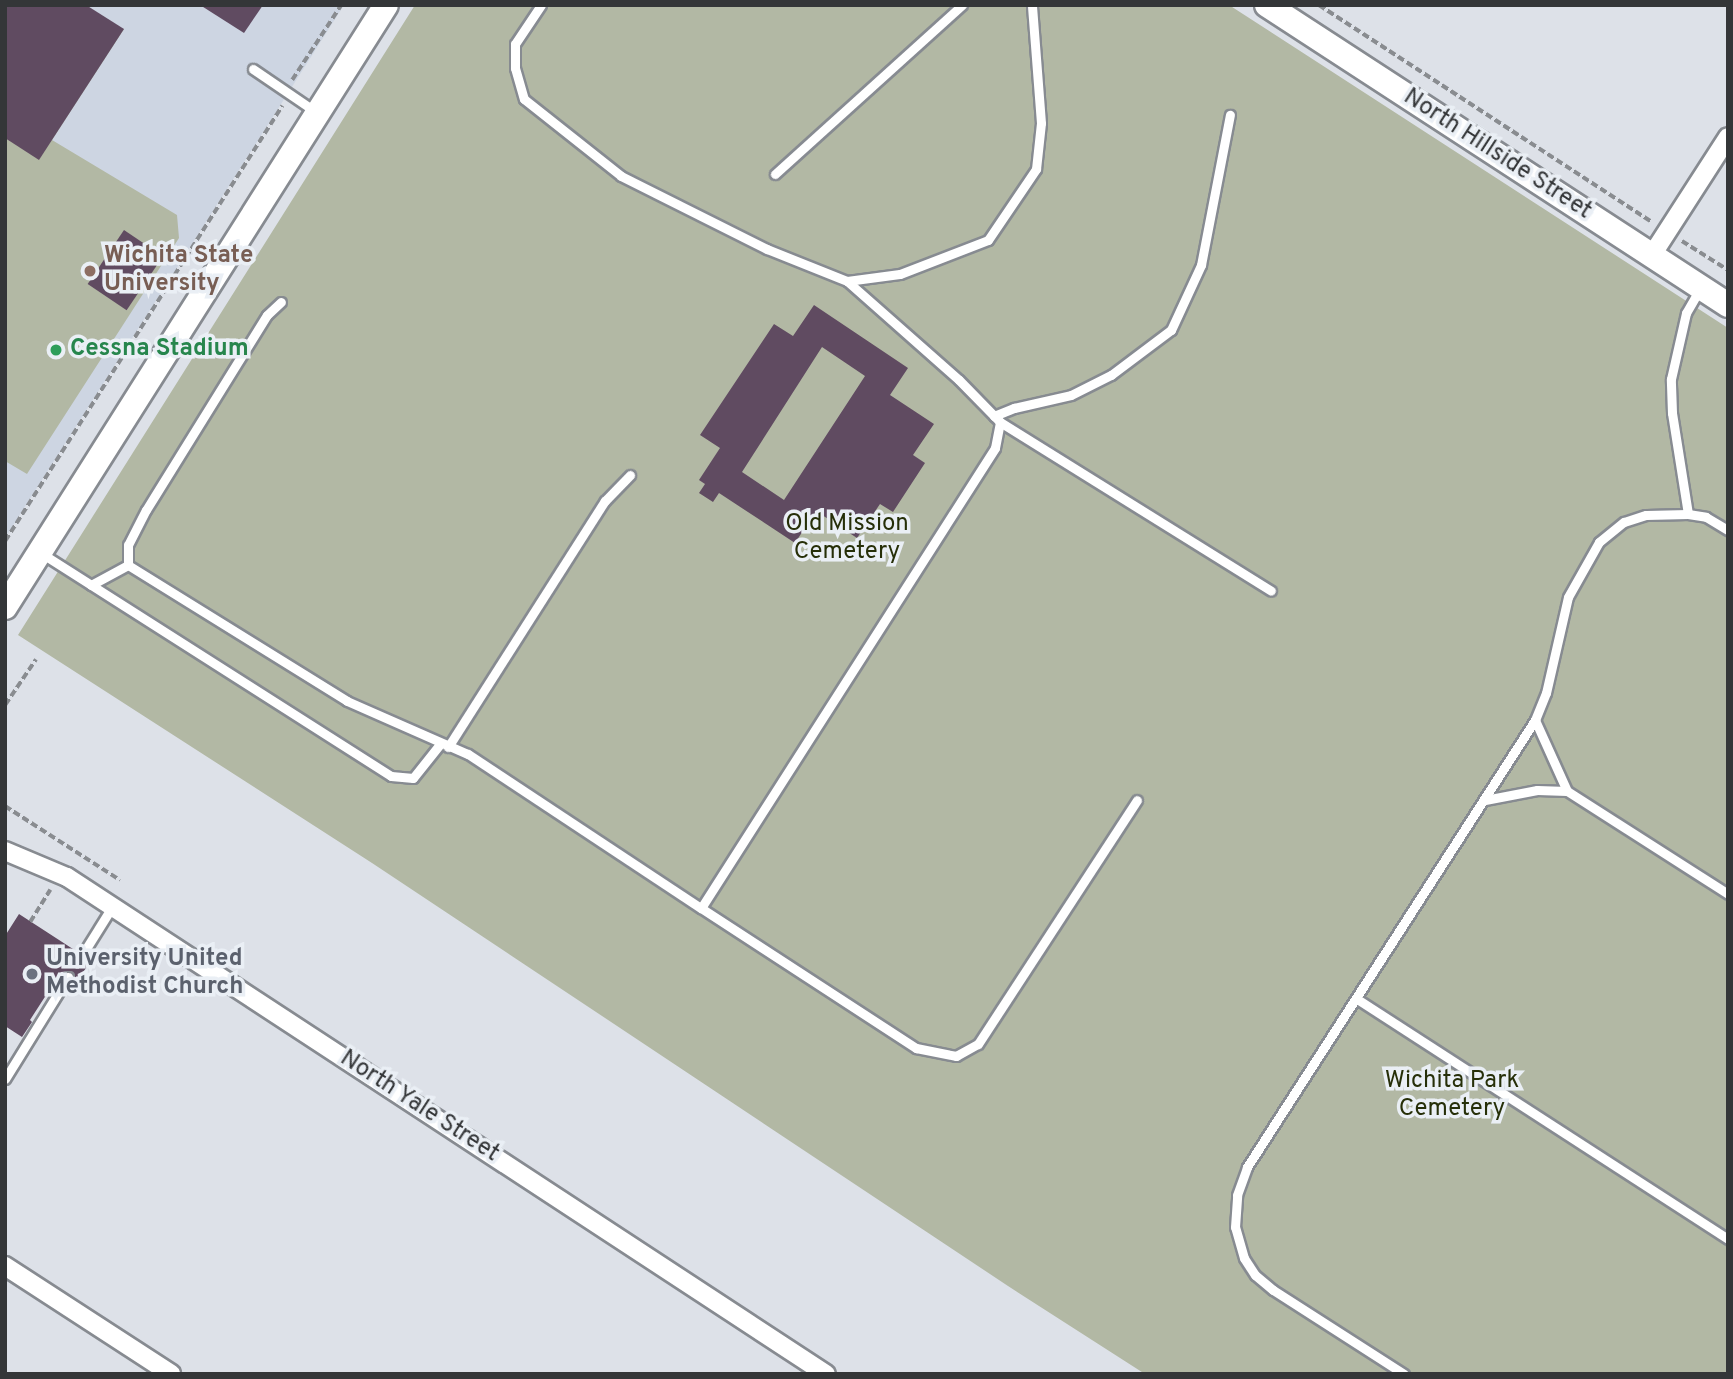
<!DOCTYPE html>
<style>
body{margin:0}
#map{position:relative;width:1733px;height:1379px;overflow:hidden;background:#dde1e8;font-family:Overpass,sans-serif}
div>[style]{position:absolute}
.built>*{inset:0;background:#cdd5e2}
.green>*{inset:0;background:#b2b8a4}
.building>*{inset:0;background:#604b61;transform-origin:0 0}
.path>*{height:3.5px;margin-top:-1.75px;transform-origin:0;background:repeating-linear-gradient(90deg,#898c90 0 7px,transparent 0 10.5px)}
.roads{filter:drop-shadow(2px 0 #878b91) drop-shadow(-2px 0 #878b91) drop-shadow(0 2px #878b91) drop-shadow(0 -2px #878b91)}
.service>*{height:9px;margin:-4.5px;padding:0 4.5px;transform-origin:4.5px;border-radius:4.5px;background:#fff}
.minor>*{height:18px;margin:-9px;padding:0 9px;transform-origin:9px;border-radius:9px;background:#fff}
.secondary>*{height:24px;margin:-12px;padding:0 12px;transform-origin:12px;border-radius:12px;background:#fff}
.dots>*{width:19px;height:19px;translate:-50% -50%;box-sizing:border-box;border:4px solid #eaeff5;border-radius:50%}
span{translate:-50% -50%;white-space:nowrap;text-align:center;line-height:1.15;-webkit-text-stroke:7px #eaeff5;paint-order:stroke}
.street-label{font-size:24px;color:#343638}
.education-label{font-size:24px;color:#785e54;font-weight:700}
.left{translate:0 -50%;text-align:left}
.leisure-label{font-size:24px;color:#27864d;font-weight:700}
.park-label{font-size:24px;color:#262f08}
.worship-label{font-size:24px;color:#5b616d;font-weight:700}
.frame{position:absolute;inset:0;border:7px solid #343638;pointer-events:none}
</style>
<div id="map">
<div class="built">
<div style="clip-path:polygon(5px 5px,344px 5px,5px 538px)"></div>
</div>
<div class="green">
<div style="clip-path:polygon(5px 5px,124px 29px,52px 140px,177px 215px,179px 238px,27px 474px,5px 461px)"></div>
<div style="clip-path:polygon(415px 5px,1229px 5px,1728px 328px,1728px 1374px,1145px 1374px,1008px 1286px,372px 863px,18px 635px)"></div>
</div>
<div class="building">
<div style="clip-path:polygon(5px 5px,86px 5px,124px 29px,39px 160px,5px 138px)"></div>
<div style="clip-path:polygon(200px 5px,263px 5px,244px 33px)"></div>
<div style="left:124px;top:230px;width:47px;height:65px;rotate:34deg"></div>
<div style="clip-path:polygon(evenodd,814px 305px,908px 368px,890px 395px,934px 424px,913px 455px,925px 463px,893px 512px,880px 504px,857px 538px,816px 511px,795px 543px,719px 493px,713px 502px,699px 493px,705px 484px,699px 480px,720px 448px,700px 435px,774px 324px,793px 336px,814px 305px,822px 347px,865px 376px,784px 500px,742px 472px,822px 347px)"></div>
<div style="clip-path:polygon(19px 914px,76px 951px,78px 961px,91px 960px,77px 982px,71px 971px,61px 972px,30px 1020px,32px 1022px,22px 1037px,5px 1026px,5px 936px)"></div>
</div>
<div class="path">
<div style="left:1319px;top:5px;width:397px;rotate:33.1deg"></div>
<div style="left:292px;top:80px;width:90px;rotate:-56.8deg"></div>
<div style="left:1682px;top:241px;width:54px;rotate:32.2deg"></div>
<div style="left:5px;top:541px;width:516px;rotate:-57.51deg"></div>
<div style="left:5px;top:705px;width:55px;rotate:-56deg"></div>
<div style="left:5px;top:806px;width:137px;rotate:32.8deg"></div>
<div style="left:30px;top:922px;width:38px;rotate:-58deg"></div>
</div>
<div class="roads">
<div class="service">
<div style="left:541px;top:5px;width:47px;rotate:123.7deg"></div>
<div style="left:515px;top:44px;width:24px;rotate:90deg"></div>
<div style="left:515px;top:68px;width:32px;rotate:74deg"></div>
<div style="left:524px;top:99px;width:124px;rotate:38.4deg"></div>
<div style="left:621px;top:176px;width:163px;rotate:26.6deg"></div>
<div style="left:767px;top:249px;width:86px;rotate:21.8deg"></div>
<div style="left:847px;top:281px;width:149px;rotate:41.5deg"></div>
<div style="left:959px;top:380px;width:59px;rotate:45.7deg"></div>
<div style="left:1000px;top:422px;width:26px;rotate:101deg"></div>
<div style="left:995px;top:448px;width:546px;rotate:122.58deg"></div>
<div style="left:701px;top:908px;width:257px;rotate:33.1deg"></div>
<div style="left:916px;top:1048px;width:41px;rotate:11.3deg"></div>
<div style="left:956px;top:1056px;width:25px;rotate:-29deg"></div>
<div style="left:978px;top:1044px;width:291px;rotate:-56.9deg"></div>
<div style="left:253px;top:69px;width:76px;rotate:34.3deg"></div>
<div style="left:775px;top:174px;width:252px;rotate:-42.1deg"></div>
<div style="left:847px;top:281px;width:53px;rotate:-7.5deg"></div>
<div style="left:900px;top:274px;width:94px;rotate:-21.1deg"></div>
<div style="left:988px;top:240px;width:86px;rotate:-55.9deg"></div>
<div style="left:1036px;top:169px;width:46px;rotate:-83.8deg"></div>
<div style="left:1041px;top:123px;width:118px;rotate:-94.4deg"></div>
<div style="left:994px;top:416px;width:22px;rotate:-22deg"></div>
<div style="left:1014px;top:408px;width:58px;rotate:-12.8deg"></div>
<div style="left:1071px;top:395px;width:45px;rotate:-26.6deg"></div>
<div style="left:1111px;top:375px;width:75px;rotate:-36.9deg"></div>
<div style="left:1171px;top:330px;width:72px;rotate:-65.2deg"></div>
<div style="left:1201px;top:265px;width:153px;rotate:-79.1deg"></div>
<div style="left:1000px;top:422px;width:319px;rotate:31.9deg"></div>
<div style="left:1688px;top:514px;width:102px;rotate:-99deg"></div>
<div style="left:1672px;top:413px;width:34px;rotate:-92deg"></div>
<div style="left:1671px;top:379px;width:68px;rotate:-77.2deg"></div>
<div style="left:1686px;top:313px;width:28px;rotate:-60deg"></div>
<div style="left:41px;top:553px;width:415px;rotate:32.5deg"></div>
<div style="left:391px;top:776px;width:22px;rotate:5deg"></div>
<div style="left:413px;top:778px;width:43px;rotate:-51.5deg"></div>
<div style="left:128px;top:565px;width:20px;rotate:-90deg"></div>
<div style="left:128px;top:545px;width:39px;rotate:-63deg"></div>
<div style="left:146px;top:510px;width:229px;rotate:-58.2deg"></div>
<div style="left:267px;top:315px;width:19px;rotate:-43deg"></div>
<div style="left:91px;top:585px;width:42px;rotate:-28.4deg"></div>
<div style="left:128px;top:565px;width:258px;rotate:31.8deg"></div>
<div style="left:347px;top:701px;width:132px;rotate:23.7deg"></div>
<div style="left:468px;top:754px;width:279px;rotate:33.5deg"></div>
<div style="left:1535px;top:720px;width:78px;rotate:65.7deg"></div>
<div style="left:448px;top:747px;width:292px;rotate:-57.5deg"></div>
<div style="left:605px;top:501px;width:36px;rotate:-46deg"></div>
<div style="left:1485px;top:800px;width:53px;rotate:-10.9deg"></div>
<div style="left:1537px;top:790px;width:30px;rotate:2deg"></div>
<div style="left:1567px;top:791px;width:191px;rotate:32.6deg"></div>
<div style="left:82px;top:955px;width:57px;rotate:-58deg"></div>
<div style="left:1357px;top:999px;width:442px;rotate:32.9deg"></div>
<div style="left:5px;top:1079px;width:120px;rotate:-58.3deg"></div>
<div style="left:1404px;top:1374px;width:156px;rotate:-147.3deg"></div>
<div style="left:1273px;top:1290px;width:23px;rotate:-140deg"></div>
<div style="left:1255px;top:1275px;width:20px;rotate:-123deg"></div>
<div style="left:1244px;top:1258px;width:32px;rotate:-106deg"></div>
<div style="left:1235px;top:1227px;width:32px;rotate:-86deg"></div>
<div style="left:1237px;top:1195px;width:30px;rotate:-70deg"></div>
<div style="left:1247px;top:1167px;width:532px;rotate:-57.21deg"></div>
<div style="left:1535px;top:720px;width:29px;rotate:-68deg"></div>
<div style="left:1546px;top:693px;width:98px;rotate:-77.1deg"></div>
<div style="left:1568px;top:597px;width:63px;rotate:-60.6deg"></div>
<div style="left:1599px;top:542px;width:32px;rotate:-39deg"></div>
<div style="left:1624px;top:522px;width:23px;rotate:-18deg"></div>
<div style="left:1646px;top:515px;width:42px;rotate:-1.4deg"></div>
<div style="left:1688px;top:514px;width:18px;rotate:9deg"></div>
<div style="left:1706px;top:517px;width:26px;rotate:31deg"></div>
</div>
<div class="minor">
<div style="left:1652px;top:255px;width:140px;rotate:-57.2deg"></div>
<div style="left:5px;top:851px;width:67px;rotate:22.8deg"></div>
<div style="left:67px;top:877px;width:907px;rotate:33.22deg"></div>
<div style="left:5px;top:1266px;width:198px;rotate:33deg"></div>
</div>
<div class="secondary">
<div style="left:1267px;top:5px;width:550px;rotate:33.05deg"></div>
<div style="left:5px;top:607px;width:712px;rotate:-57.67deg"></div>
</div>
</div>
<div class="dots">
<div style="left:90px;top:271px;background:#8d6e63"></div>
<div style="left:56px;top:350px;background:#2e9e5b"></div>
<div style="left:32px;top:974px;background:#6b7280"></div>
</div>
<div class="street-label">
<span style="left:1497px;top:155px;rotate:33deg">North Hillside Street</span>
<span style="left:419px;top:1107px;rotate:33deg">North Yale Street</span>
</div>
<div class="education-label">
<span class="left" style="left:104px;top:271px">Wichita State<br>University</span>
</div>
<div class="leisure-label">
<span class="left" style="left:70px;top:350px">Cessna Stadium</span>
</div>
<div class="park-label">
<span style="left:847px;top:539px">Old Mission<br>Cemetery</span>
<span style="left:1452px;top:1096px">Wichita Park<br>Cemetery</span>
</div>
<div class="worship-label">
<span class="left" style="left:46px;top:974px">University United<br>Methodist Church</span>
</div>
<div class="frame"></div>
</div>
